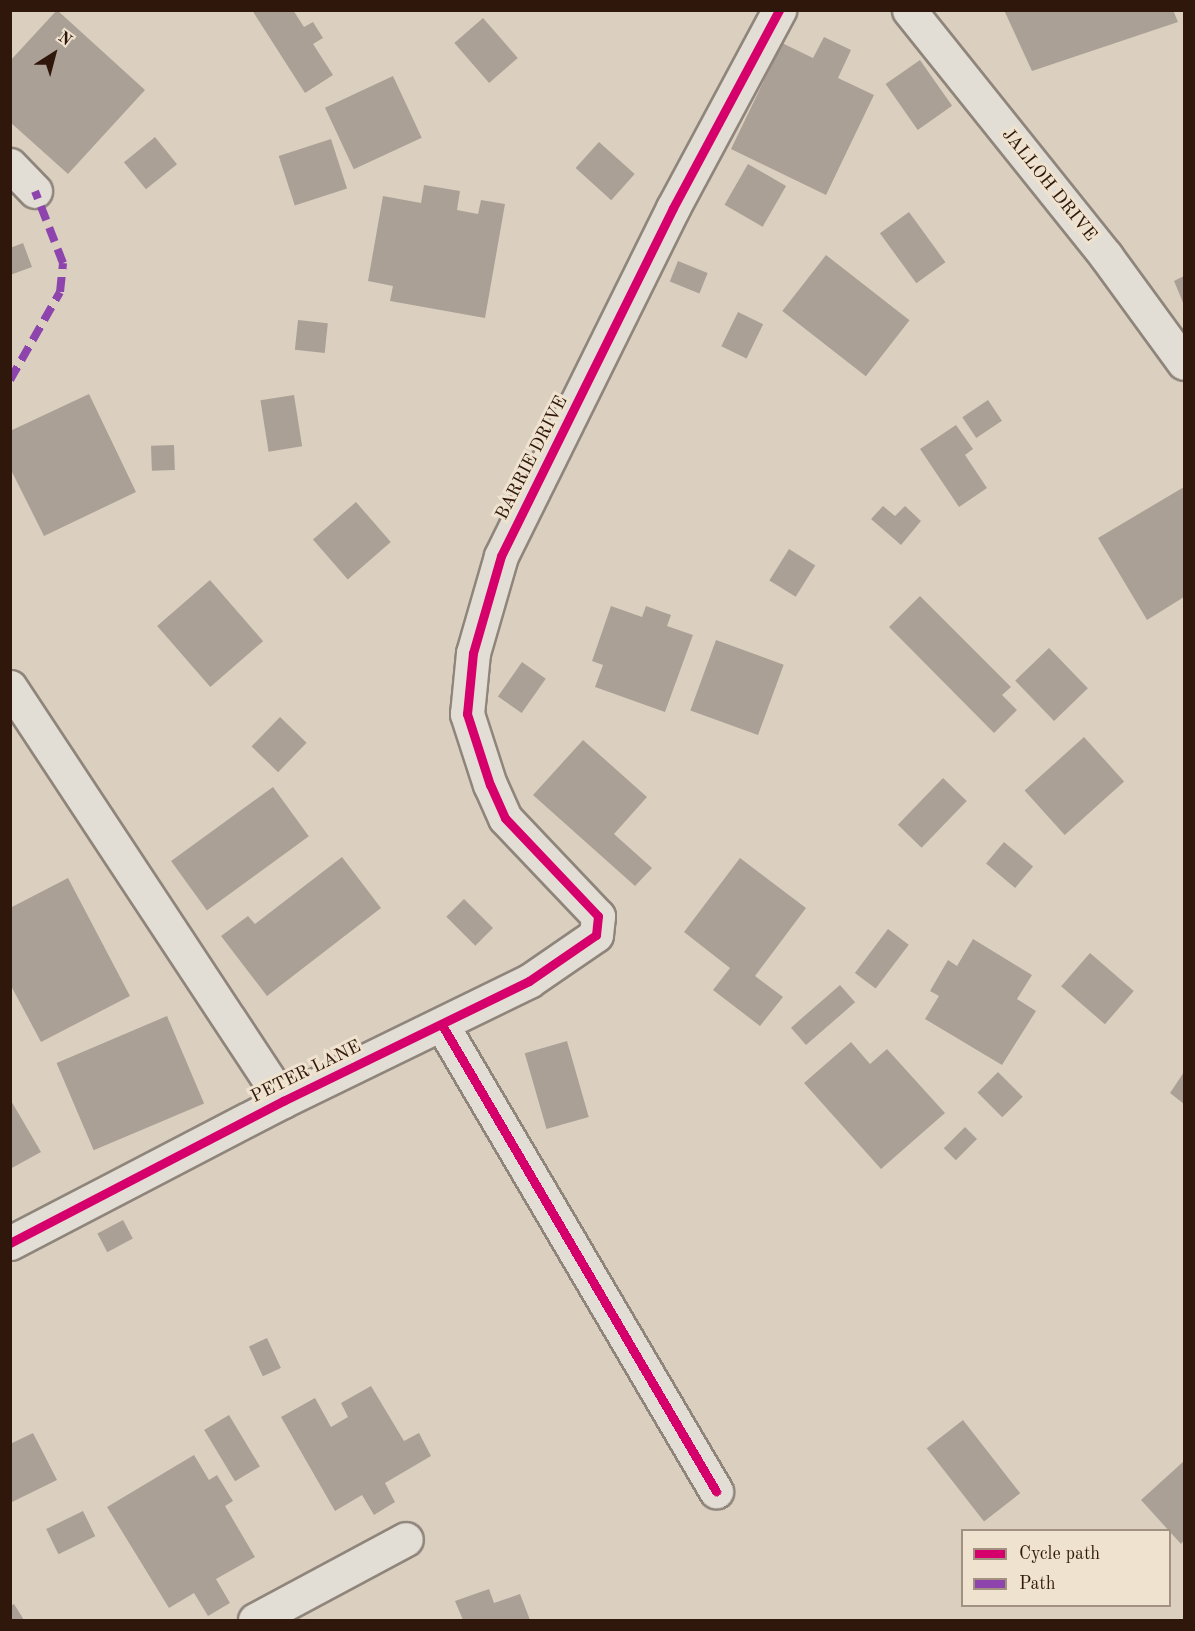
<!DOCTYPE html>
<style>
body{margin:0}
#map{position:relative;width:1195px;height:1631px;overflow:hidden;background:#dbd0c0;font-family:"Old Standard TT",serif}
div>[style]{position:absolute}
.building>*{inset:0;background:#aaa095;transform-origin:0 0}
.roads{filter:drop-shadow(2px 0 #8f857b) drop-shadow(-2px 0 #8f857b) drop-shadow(0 2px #8f857b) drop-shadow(0 -2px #8f857b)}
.minor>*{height:33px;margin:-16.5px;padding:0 16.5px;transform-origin:16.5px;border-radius:16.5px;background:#e3ded5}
.quiet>*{height:8px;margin-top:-4px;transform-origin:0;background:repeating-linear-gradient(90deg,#8e44ad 0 15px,transparent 0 23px)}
.cycleway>*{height:9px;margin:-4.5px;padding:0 4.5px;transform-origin:4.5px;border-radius:4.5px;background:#d6006c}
span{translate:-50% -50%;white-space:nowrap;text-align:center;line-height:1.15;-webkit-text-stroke:6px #efe2ce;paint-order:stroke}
.street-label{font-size:18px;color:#2f180b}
.frame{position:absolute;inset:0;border:12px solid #2f180b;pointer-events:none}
.legend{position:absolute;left:961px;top:1529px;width:210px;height:78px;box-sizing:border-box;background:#efe2ce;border:2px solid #a29180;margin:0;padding:8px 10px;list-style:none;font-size:18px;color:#2f180b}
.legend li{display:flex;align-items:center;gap:12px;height:30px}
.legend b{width:30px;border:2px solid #a29180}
.north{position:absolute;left:24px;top:24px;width:60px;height:60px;-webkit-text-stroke:4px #efe2ce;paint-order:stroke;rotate:36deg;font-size:16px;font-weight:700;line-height:24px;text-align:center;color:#2f180b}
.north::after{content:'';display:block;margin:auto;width:21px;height:27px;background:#2f180b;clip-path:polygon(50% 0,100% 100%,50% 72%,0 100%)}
</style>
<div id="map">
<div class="building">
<div style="clip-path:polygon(57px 10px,145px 90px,68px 174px,10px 122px,10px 61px)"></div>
<div style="clip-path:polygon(252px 10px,293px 10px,304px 27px,313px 22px,323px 38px,313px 44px,333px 75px,305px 93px)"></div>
<div style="clip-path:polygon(1004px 10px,1173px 10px,1178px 22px,1032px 71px)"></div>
<div style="left:483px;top:18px;width:53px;height:38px;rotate:49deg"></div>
<div style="clip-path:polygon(824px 37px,851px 50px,838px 78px,874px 95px,826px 195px,731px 149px,782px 43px,813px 58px)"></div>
<div style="left:920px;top:60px;width:56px;height:42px;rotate:55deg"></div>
<div style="left:393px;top:76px;width:68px;height:75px;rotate:65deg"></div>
<div style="left:155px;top:137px;width:35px;height:40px;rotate:51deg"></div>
<div style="left:331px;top:139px;width:52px;height:55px;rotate:72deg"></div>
<div style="left:599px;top:142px;width:48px;height:35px;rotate:42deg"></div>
<div style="left:748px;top:164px;width:44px;height:47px;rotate:30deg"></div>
<div style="clip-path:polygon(424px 185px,460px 191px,457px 210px,478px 214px,481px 200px,505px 204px,485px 318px,390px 301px,393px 286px,368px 281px,383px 196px,421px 203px)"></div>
<div style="left:909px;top:212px;width:62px;height:36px;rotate:54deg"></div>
<div style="clip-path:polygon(23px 243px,32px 267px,10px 275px,10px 248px)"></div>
<div style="left:826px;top:255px;width:106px;height:71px;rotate:38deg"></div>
<div style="left:678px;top:261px;width:32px;height:22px;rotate:22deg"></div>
<div style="clip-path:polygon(1184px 276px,1184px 305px,1174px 281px)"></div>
<div style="left:738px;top:312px;width:28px;height:38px;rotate:26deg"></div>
<div style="left:298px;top:320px;width:30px;height:30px;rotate:6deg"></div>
<div style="clip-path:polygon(89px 394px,136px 492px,44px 536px,10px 468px,10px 431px)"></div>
<div style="left:294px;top:395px;width:52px;height:34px;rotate:81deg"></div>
<div style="left:988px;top:400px;width:25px;height:31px;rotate:56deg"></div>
<div style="clip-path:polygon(956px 425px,973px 449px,965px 455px,987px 488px,959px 507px,920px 449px)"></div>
<div style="left:174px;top:445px;width:25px;height:23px;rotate:88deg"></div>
<div style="clip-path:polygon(1184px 487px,1184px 597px,1147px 620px,1098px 538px)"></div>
<div style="left:356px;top:502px;width:53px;height:57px;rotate:49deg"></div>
<div style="clip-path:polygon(883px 506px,895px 516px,905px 506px,921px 521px,901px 545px,871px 519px)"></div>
<div style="left:789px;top:549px;width:31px;height:37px;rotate:32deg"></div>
<div style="left:210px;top:580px;width:81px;height:70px;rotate:49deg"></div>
<div style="clip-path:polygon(920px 596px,1011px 687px,1002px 695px,1017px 710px,994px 733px,889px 627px)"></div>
<div style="clip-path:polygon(611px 606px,642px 617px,646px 606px,671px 615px,667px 626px,693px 635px,665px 712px,595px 687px,603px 665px,592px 661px)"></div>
<div style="left:716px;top:640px;width:72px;height:75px;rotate:20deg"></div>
<div style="left:1049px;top:648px;width:56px;height:47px;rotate:46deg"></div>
<div style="left:522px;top:662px;width:29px;height:42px;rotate:35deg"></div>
<div style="left:280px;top:717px;width:37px;height:41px;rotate:44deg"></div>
<div style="left:1084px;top:737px;width:60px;height:80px;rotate:48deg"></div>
<div style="clip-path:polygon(583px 740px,647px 797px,614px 834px,652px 868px,635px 886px,533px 795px)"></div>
<div style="left:943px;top:778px;width:33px;height:65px;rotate:44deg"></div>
<div style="left:273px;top:787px;width:61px;height:126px;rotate:54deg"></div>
<div style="left:1004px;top:842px;width:38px;height:28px;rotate:40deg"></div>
<div style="clip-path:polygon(342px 857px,381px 908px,267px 996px,221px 936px,248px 916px,255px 924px)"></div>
<div style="clip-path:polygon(740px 858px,806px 908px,755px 976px,783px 997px,760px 1026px,713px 990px,730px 968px,684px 932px)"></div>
<div style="clip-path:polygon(68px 878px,130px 996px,41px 1042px,10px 984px,10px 908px)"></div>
<div style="left:464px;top:899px;width:41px;height:25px;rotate:45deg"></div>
<div style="left:888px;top:929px;width:26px;height:55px;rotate:37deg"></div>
<div style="clip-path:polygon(973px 939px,1032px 975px,1017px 999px,1036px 1011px,1002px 1065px,925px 1019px,939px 996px,930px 991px,948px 960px,957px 966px)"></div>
<div style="left:1090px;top:953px;width:58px;height:44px;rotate:41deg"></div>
<div style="left:840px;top:985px;width:23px;height:65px;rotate:49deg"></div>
<div style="left:167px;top:1016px;width:95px;height:120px;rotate:67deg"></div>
<div style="left:567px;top:1041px;width:79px;height:44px;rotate:74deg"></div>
<div style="clip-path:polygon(851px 1042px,870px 1064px,887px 1049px,945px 1113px,881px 1169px,804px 1083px)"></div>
<div style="left:998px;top:1072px;width:35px;height:29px;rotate:45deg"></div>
<div style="clip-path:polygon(1184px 1072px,1184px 1104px,1170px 1093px)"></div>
<div style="clip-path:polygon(10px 1099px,41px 1152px,10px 1169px)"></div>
<div style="left:965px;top:1127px;width:17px;height:30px;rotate:45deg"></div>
<div style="left:123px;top:1220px;width:21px;height:29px;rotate:62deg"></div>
<div style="left:267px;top:1338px;width:33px;height:20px;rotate:65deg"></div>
<div style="clip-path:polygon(371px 1386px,404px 1441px,419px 1433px,431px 1456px,385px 1483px,395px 1502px,374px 1515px,362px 1495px,335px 1511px,281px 1417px,315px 1398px,331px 1427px,348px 1417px,341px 1403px)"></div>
<div style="left:229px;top:1415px;width:60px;height:29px;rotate:59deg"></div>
<div style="left:963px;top:1420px;width:93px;height:46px;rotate:52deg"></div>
<div style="clip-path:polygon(33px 1433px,57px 1480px,10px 1503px,10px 1444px)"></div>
<div style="clip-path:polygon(194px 1455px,209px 1480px,217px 1475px,233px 1501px,225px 1506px,255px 1557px,216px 1579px,230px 1603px,208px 1616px,194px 1593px,169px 1608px,107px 1507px)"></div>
<div style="clip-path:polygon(1184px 1461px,1184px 1540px,1181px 1544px,1141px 1500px)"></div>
<div style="left:83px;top:1511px;width:28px;height:41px;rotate:64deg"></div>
<div style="clip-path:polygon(489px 1589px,494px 1603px,520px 1594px,530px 1620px,463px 1620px,455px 1601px)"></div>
<div style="clip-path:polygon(14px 1604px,24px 1620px,10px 1620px,10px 1606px)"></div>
</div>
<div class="roads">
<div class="minor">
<div style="left:909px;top:10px;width:315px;rotate:51.3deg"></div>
<div style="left:1106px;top:256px;width:132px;rotate:53.9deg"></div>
<div style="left:10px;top:165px;width:36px;rotate:46deg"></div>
<div style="left:10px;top:687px;width:496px;rotate:56.6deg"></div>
<div style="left:442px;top:1025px;width:541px;rotate:59.55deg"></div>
<div style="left:10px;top:1243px;width:308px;rotate:-27.5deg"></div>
<div style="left:283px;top:1101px;width:274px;rotate:-26deg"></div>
<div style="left:529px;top:981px;width:81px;rotate:-34.5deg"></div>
<div style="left:596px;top:935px;width:19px;rotate:-84deg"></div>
<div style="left:598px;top:916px;width:135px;rotate:-133.5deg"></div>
<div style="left:505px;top:818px;width:36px;rotate:-114deg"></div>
<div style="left:490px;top:785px;width:75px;rotate:-107.9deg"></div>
<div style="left:467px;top:714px;width:61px;rotate:-84.4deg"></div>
<div style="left:473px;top:653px;width:101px;rotate:-73.9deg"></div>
<div style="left:501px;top:556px;width:388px;rotate:-63.7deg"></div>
<div style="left:673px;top:208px;width:225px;rotate:-61.8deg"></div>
<div style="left:255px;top:1620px;width:171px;rotate:-28.2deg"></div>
</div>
</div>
<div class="quiet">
<div style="left:10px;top:380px;width:101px;rotate:-60.4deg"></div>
<div style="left:60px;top:292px;width:29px;rotate:-84deg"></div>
<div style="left:63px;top:263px;width:77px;rotate:-111.3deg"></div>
</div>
<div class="cycleway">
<div style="left:442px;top:1025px;width:541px;rotate:59.55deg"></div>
<div style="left:10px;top:1243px;width:308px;rotate:-27.5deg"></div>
<div style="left:283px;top:1101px;width:274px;rotate:-26deg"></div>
<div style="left:529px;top:981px;width:81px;rotate:-34.5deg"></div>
<div style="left:596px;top:935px;width:19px;rotate:-84deg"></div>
<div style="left:598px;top:916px;width:135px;rotate:-133.5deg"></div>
<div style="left:505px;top:818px;width:36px;rotate:-114deg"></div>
<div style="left:490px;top:785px;width:75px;rotate:-107.9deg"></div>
<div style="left:467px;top:714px;width:61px;rotate:-84.4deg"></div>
<div style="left:473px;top:653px;width:101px;rotate:-73.9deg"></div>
<div style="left:501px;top:556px;width:388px;rotate:-63.7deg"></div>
<div style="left:673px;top:208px;width:225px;rotate:-61.8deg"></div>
</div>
<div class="street-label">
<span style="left:1049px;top:185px;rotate:51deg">JALLOH DRIVE</span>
<span style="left:532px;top:458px;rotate:-63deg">BARRIE DRIVE</span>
<span style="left:306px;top:1072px;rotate:-26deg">PETER LANE</span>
</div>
<div class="frame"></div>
<ul class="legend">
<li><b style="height:8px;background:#d6006c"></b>Cycle path</li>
<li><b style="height:8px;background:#8e44ad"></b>Path</li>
</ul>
<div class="north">N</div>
</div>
